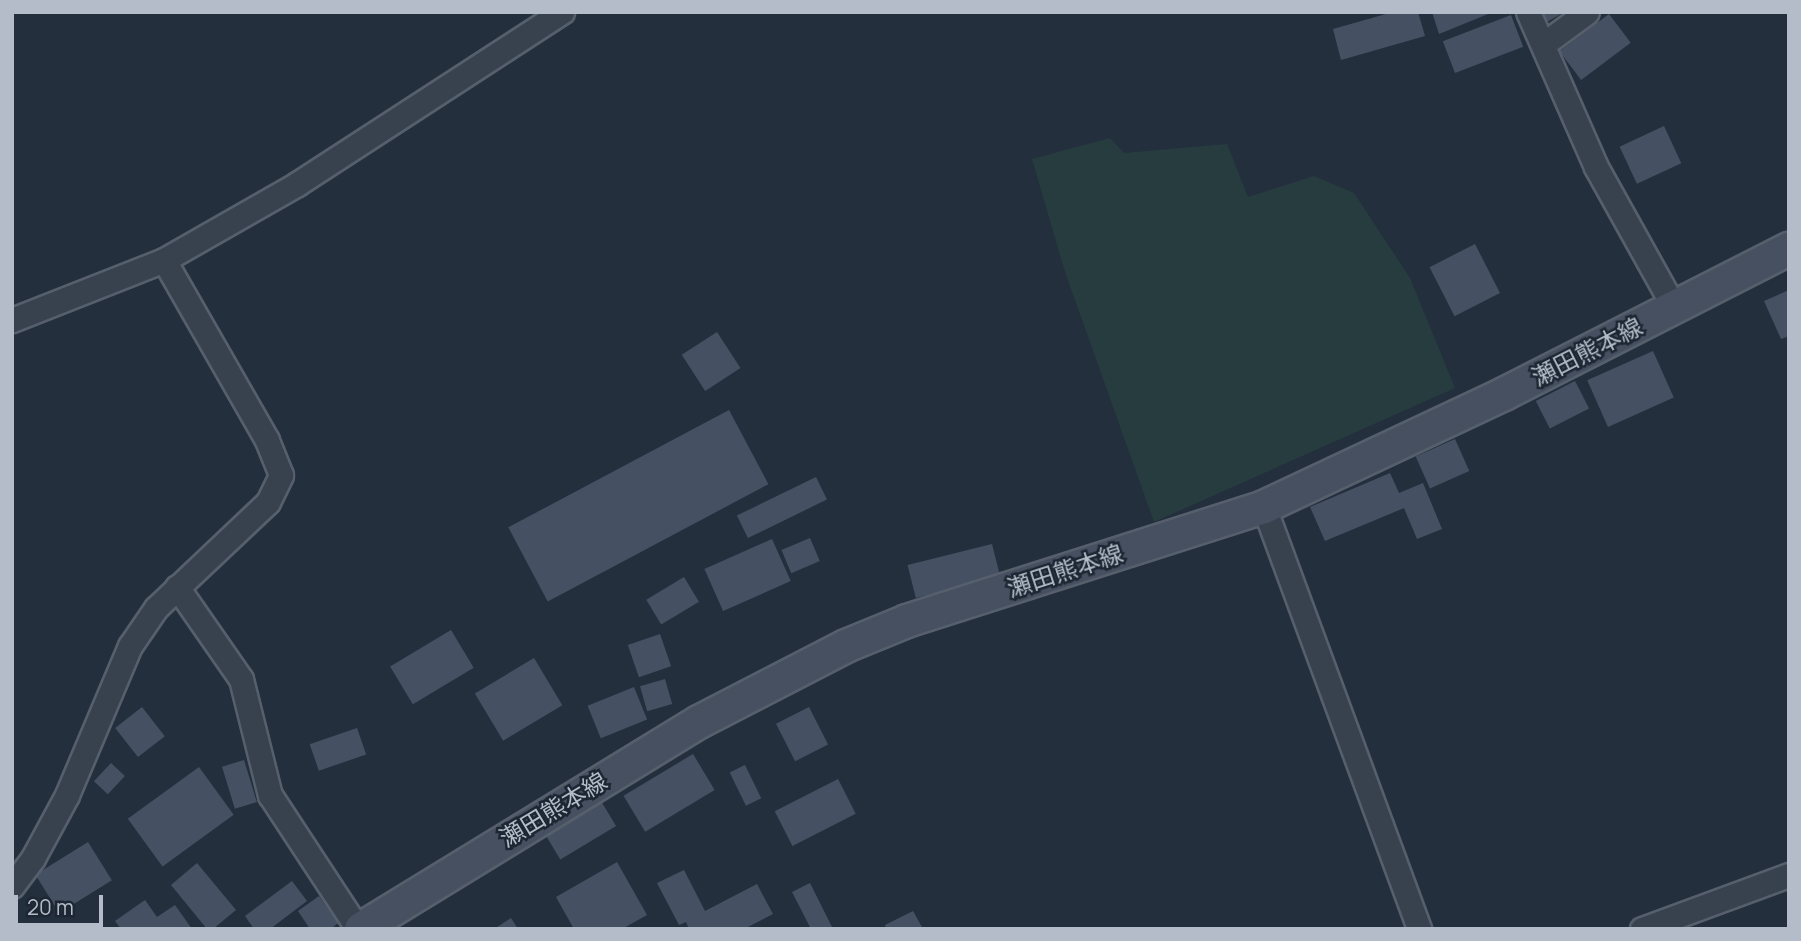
<!DOCTYPE html>
<meta charset="utf-8">
<style>
body{margin:0}
#map{position:relative;width:1801px;height:941px;overflow:hidden;background:#242f3e;font-family:Manrope,"Noto Sans JP",sans-serif}
div>[style]{position:absolute}
.green>*{inset:0;background:#263c3f}
.building>*{inset:0;background:#455162;transform-origin:0 0}
.roads{filter:drop-shadow(2px 0 #565f6c) drop-shadow(-2px 0 #565f6c) drop-shadow(0 2px #565f6c) drop-shadow(0 -2px #565f6c)}
.minor>*{height:23px;margin:-11.5px;padding:0 11.5px;transform-origin:11.5px;border-radius:11.5px;background:#38414e}
.secondary>*{height:32px;margin:-16px;padding:0 16px;transform-origin:16px;border-radius:16px;background:#465061}
span{translate:-50% -50%;white-space:nowrap;text-align:center;line-height:1.15;-webkit-text-stroke:5px #1d2633;paint-order:stroke}
.street-label{font-size:24px;color:#b4bcc9}
.frame{position:absolute;inset:0;border:14px solid #b4bcc9;pointer-events:none}
.scale{position:absolute;left:14px;top:895px;width:89px;height:32px;box-sizing:border-box;border:4px solid #b4bcc9;border-top:0;padding-left:9px;font-size:21px;line-height:24px;white-space:nowrap;color:#b4bcc9;-webkit-text-stroke:5px #1d2633;paint-order:stroke}
</style>
<div id="map">
<div class="green">
<div style="clip-path:polygon(1110px 138px,1124px 153px,1227px 144px,1248px 197px,1314px 176px,1354px 193px,1410px 278px,1455px 388px,1154px 522px,1065px 272px,1032px 159px)"></div>
</div>
<div class="building">
<div style="clip-path:polygon(1393px 12px,1418px 12px,1425px 36px,1341px 60px,1333px 29px)"></div>
<div style="clip-path:polygon(1432px 12px,1493px 12px,1439px 34px)"></div>
<div style="clip-path:polygon(1534px 12px,1564px 12px,1542px 25px)"></div>
<div style="left:1609px;top:14px;width:36px;height:62px;rotate:53deg"></div>
<div style="left:1511px;top:15px;width:34px;height:73px;rotate:69deg"></div>
<div style="left:1664px;top:126px;width:41px;height:49px;rotate:65deg"></div>
<div style="left:1475px;top:244px;width:55px;height:51px;rotate:63deg"></div>
<div style="clip-path:polygon(1789px 290px,1789px 336px,1781px 339px,1764px 301px)"></div>
<div style="left:717px;top:332px;width:43px;height:42px;rotate:57deg"></div>
<div style="left:1653px;top:351px;width:51px;height:72px;rotate:66deg"></div>
<div style="left:1575px;top:381px;width:31px;height:44px;rotate:63deg"></div>
<div style="left:729px;top:410px;width:84px;height:250px;rotate:62deg"></div>
<div style="left:1455px;top:439px;width:35px;height:43px;rotate:66deg"></div>
<div style="clip-path:polygon(1390px 473px,1399px 493px,1423px 483px,1442px 529px,1417px 539px,1404px 508px,1325px 541px,1310px 507px)"></div>
<div style="left:816px;top:477px;width:25px;height:88px;rotate:64deg"></div>
<div style="left:810px;top:538px;width:25px;height:31px;rotate:67deg"></div>
<div style="left:772px;top:539px;width:46px;height:74px;rotate:66deg"></div>
<div style="left:992px;top:544px;width:34px;height:87px;rotate:76deg"></div>
<div style="left:684px;top:577px;width:29px;height:44px;rotate:59deg"></div>
<div style="left:451px;top:630px;width:44px;height:71px;rotate:59deg"></div>
<div style="left:660px;top:634px;width:34px;height:34px;rotate:71deg"></div>
<div style="left:534px;top:658px;width:55px;height:69px;rotate:59deg"></div>
<div style="left:665px;top:679px;width:26px;height:26px;rotate:74deg"></div>
<div style="left:634px;top:687px;width:35px;height:50px;rotate:68deg"></div>
<div style="left:142px;top:707px;width:37px;height:34px;rotate:52deg"></div>
<div style="left:809px;top:707px;width:42px;height:37px;rotate:63deg"></div>
<div style="left:357px;top:728px;width:28px;height:50px;rotate:71deg"></div>
<div style="left:693px;top:754px;width:42px;height:81px;rotate:59deg"></div>
<div style="left:244px;top:760px;width:44px;height:23px;rotate:73deg"></div>
<div style="left:111px;top:763px;width:19px;height:25px;rotate:43deg"></div>
<div style="left:745px;top:765px;width:37px;height:17px;rotate:64deg"></div>
<div style="left:199px;top:767px;width:59px;height:88px;rotate:54deg"></div>
<div style="left:838px;top:779px;width:39px;height:71px;rotate:63deg"></div>
<div style="left:598px;top:796px;width:35px;height:65px;rotate:59deg"></div>
<div style="left:88px;top:842px;width:45px;height:62px;rotate:58deg"></div>
<div style="clip-path:polygon(617px 862px,647px 915px,622px 929px,574px 929px,556px 897px)"></div>
<div style="clip-path:polygon(197px 863px,236px 910px,213px 929px,207px 929px,171px 885px)"></div>
<div style="clip-path:polygon(684px 870px,705px 911px,757px 884px,773px 914px,744px 929px,689px 929px,686px 922px,679px 925px,657px 883px)"></div>
<div style="clip-path:polygon(292px 881px,307px 901px,270px 929px,254px 929px,245px 916px)"></div>
<div style="clip-path:polygon(810px 883px,833px 929px,811px 929px,792px 892px)"></div>
<div style="clip-path:polygon(319px 896px,338px 923px,331px 929px,310px 929px,298px 911px)"></div>
<div style="clip-path:polygon(145px 900px,157px 917px,175px 905px,192px 929px,121px 929px,115px 921px)"></div>
<div style="clip-path:polygon(913px 911px,923px 929px,886px 929px,885px 925px)"></div>
<div style="clip-path:polygon(511px 918px,518px 929px,494px 929px)"></div>
</div>
<div class="roads">
<div class="minor">
<div style="left:1528px;top:12px;width:169px;rotate:66.3deg"></div>
<div style="left:1596px;top:167px;width:160px;rotate:60.9deg"></div>
<div style="left:1545px;top:43px;width:52px;rotate:-36.4deg"></div>
<div style="left:12px;top:320px;width:163px;rotate:-21.5deg"></div>
<div style="left:164px;top:260px;width:153px;rotate:-29.7deg"></div>
<div style="left:297px;top:184px;width:316px;rotate:-33deg"></div>
<div style="left:1264px;top:507px;width:450px;rotate:69.8deg"></div>
<div style="left:177px;top:587px;width:112px;rotate:55.2deg"></div>
<div style="left:241px;top:679px;width:120px;rotate:76deg"></div>
<div style="left:270px;top:795px;width:160px;rotate:56.7deg"></div>
<div style="left:12px;top:886px;width:35px;rotate:-53deg"></div>
<div style="left:33px;top:858px;width:72px;rotate:-61.6deg"></div>
<div style="left:67px;top:795px;width:162px;rotate:-67.1deg"></div>
<div style="left:130px;top:646px;width:46px;rotate:-55.6deg"></div>
<div style="left:156px;top:608px;width:154px;rotate:-43.4deg"></div>
<div style="left:268px;top:502px;width:30px;rotate:-64deg"></div>
<div style="left:281px;top:475px;width:38px;rotate:-112deg"></div>
<div style="left:267px;top:440px;width:207px;rotate:-119.8deg"></div>
<div style="left:1642px;top:929px;width:157px;rotate:-20.2deg"></div>
</div>
<div class="secondary">
<div style="left:361px;top:929px;width:396px;rotate:-31.5deg"></div>
<div style="left:699px;top:722px;width:165px;rotate:-27.3deg"></div>
<div style="left:846px;top:646px;width:66px;rotate:-22.3deg"></div>
<div style="left:907px;top:621px;width:375px;rotate:-17.7deg"></div>
<div style="left:1264px;top:507px;width:265px;rotate:-25.2deg"></div>
<div style="left:1504px;top:394px;width:320px;rotate:-27deg"></div>
</div>
</div>
<div class="street-label">
<span style="left:1587px;top:351px;rotate:-27deg">瀬田熊本線</span>
<span style="left:1065px;top:570px;rotate:-18deg">瀬田熊本線</span>
<span style="left:553px;top:809px;rotate:-31deg">瀬田熊本線</span>
</div>
<div class="frame"></div>
<div class="scale">20 m</div>
</div>
